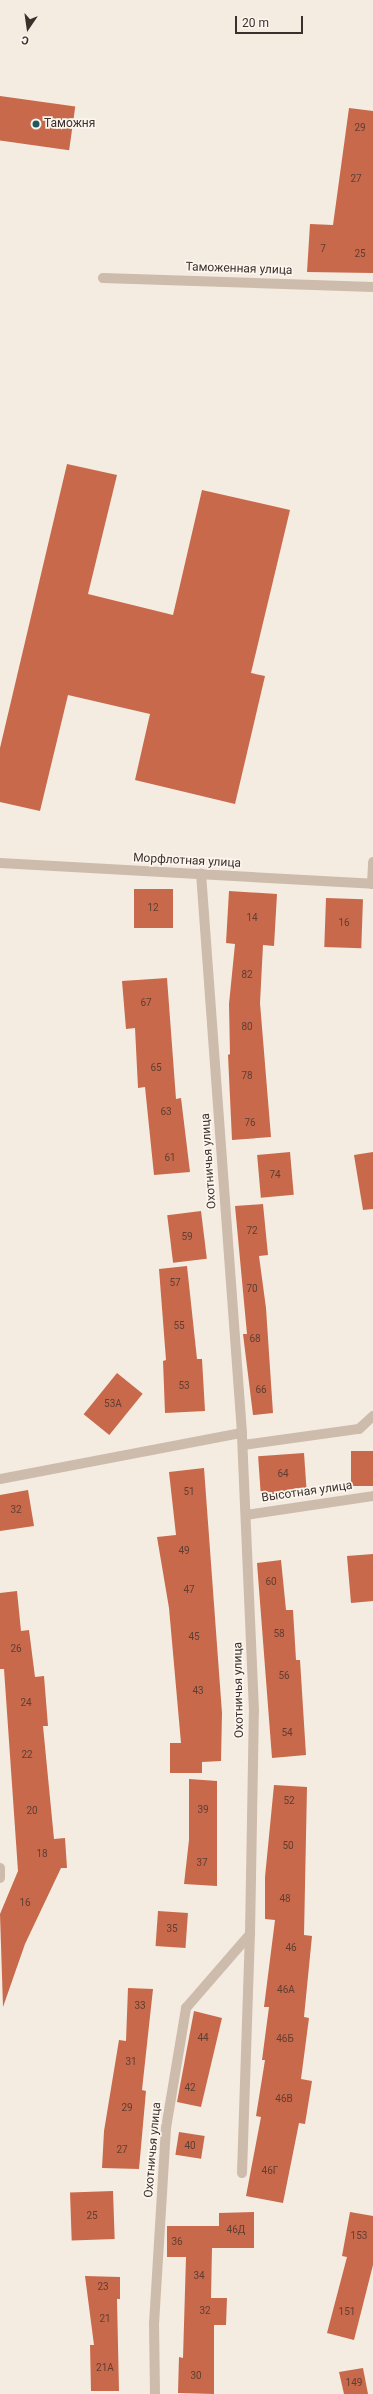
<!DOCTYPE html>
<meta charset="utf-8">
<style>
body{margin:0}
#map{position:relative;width:373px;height:2394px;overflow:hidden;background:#f4ebe1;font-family:Roboto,sans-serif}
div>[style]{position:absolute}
.building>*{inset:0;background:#c8694b;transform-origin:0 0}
.minor>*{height:10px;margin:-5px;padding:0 5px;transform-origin:5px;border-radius:5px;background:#cdbbac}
.dots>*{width:11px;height:11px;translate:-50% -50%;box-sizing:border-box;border:2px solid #fbf5ee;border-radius:50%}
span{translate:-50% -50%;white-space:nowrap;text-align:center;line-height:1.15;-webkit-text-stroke:3.5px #fbf5ee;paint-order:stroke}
.number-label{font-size:10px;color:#5e3e33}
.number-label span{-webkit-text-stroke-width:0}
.poi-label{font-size:12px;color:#3b302b}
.left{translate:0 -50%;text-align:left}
.street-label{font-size:12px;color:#3b302b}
.north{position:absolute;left:8px;top:8px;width:40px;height:40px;-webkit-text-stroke:3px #fbf5ee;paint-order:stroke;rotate:193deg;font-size:11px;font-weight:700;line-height:16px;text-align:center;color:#3b302b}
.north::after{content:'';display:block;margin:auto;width:14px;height:18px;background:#3b302b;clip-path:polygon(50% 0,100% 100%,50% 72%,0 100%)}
.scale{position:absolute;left:235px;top:16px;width:68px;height:18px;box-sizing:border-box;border:2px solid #3b302b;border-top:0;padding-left:5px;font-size:12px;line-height:14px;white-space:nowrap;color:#3b302b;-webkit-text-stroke:3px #fbf5ee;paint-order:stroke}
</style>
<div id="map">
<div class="building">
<div style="left:0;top:96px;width:76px;height:44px;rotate:8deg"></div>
<div style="clip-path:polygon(349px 108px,373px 111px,373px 273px,307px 272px,310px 224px,333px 225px)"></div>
<div style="clip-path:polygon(67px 464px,117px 475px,88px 594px,173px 615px,202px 490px,290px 510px,251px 673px,265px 676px,235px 804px,135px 780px,150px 714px,68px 695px,40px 811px,0 802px,0 748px)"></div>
<div style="left:134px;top:889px;width:39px;height:39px"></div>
<div style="clip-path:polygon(229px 891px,277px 894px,274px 946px,263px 945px,260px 1003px,271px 1137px,232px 1140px,228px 1055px,230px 1054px,229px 1004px,235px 944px,226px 943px)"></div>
<div style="left:326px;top:898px;width:37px;height:49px;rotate:2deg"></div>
<div style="clip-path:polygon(167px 978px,176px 1099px,181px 1098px,190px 1172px,154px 1175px,145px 1087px,138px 1088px,135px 1028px,126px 1029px,122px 981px)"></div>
<div style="left:290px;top:1152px;width:43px;height:33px;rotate:85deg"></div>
<div style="clip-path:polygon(373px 1152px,373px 1209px,363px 1210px,354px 1155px)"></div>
<div style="clip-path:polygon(263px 1204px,268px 1255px,259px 1256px,266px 1308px,273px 1413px,253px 1415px,243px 1334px,247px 1334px,235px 1206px)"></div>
<div style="left:201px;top:1211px;width:48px;height:34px;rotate:83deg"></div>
<div style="clip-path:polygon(187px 1266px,197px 1359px,202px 1359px,205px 1411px,165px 1413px,163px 1361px,166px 1360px,159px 1269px)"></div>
<div style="left:117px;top:1373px;width:33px;height:53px;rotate:39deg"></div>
<div style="left:373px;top:1451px;width:35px;height:22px;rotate:90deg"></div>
<div style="left:304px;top:1453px;width:39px;height:46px;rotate:86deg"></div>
<div style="clip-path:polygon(204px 1468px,222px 1713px,221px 1761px,202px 1762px,202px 1773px,170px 1773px,170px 1743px,181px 1743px,169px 1608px,157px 1537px,176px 1535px,169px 1472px)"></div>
<div style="clip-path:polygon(28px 1490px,34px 1526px,0 1531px,0 1495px)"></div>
<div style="clip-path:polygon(373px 1554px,373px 1601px,351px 1603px,347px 1556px)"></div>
<div style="clip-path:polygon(281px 1560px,286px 1610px,293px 1610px,296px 1660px,300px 1660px,306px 1755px,272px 1758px,257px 1563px)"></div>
<div style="clip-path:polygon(17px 1591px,21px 1631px,29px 1630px,35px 1677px,44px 1676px,48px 1726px,43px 1726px,54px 1839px,65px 1838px,67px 1868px,61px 1868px,25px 1944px,3px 2007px,0 1914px,18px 1871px,4px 1669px,0 1669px,0 1593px)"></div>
<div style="clip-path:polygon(189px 1779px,217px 1781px,217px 1886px,184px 1884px,189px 1840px)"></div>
<div style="clip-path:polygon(274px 1785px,307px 1787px,304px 1935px,312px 1936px,304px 2017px,309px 2018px,301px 2079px,312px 2081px,305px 2124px,299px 2123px,283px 2203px,246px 2196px,261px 2117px,256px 2116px,265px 2060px,262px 2060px,269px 2007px,264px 2007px,275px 1920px,265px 1919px,265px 1877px)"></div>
<div style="left:158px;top:1911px;width:30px;height:35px;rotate:4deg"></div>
<div style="clip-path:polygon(128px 1988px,153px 1989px,142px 2090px,146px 2091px,139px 2169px,102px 2168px,104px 2131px,119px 2040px,126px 2041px)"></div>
<div style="clip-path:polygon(194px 2011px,222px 2018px,201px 2107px,177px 2102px)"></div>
<div style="left:179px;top:2132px;width:26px;height:23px;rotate:9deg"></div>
<div style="left:113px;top:2191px;width:48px;height:43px;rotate:88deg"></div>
<div style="clip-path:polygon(254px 2212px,254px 2248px,212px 2248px,211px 2298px,227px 2298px,226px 2325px,214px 2325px,214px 2394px,178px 2393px,179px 2357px,183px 2358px,186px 2257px,167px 2257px,167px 2226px,219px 2226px,219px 2213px)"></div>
<div style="clip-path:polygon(350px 2212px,373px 2216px,373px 2265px,354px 2340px,327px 2333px,347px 2257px,342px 2256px)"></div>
<div style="clip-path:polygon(85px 2276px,120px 2277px,120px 2299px,117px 2299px,119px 2391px,91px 2391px,90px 2345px,94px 2345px)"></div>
<div style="clip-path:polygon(363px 2368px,368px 2394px,344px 2394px,339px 2372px)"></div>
</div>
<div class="minor">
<div style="left:103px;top:278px;width:270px;rotate:1.9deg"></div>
<div style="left:0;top:863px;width:374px;rotate:3.2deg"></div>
<div style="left:372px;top:884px;width:22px;rotate:-87deg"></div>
<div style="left:243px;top:1445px;width:117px;rotate:-7.9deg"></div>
<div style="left:359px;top:1429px;width:19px;rotate:-43deg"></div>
<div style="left:0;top:1479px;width:246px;rotate:-10.8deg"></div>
<div style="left:246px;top:1515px;width:128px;rotate:-8.5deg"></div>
<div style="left:0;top:1868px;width:10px;rotate:90deg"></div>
<div style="left:242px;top:2173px;width:239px;rotate:-88.1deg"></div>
<div style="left:155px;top:2394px;width:70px;rotate:-90.8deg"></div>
<div style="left:154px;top:2324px;width:196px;rotate:-86.5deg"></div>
<div style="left:166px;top:2128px;width:122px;rotate:-80.5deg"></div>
<div style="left:186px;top:2008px;width:98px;rotate:-49.1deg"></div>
<div style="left:250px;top:1934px;width:223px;rotate:-89deg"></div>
<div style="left:254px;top:1711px;width:278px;rotate:-92.5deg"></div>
<div style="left:242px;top:1433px;width:561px;rotate:-94.19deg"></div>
</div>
<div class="dots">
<div style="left:36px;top:124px;background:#1f5a5e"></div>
</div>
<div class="number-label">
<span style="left:360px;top:128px">29</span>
<span style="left:356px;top:179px">27</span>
<span style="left:323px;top:249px">7</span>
<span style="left:360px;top:254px">25</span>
<span style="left:153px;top:908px">12</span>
<span style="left:252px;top:918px">14</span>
<span style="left:344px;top:923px">16</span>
<span style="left:247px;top:975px">82</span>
<span style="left:146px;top:1003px">67</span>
<span style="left:247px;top:1027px">80</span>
<span style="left:156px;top:1068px">65</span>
<span style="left:247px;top:1076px">78</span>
<span style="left:166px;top:1112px">63</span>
<span style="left:250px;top:1123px">76</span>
<span style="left:170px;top:1158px">61</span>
<span style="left:275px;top:1175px">74</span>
<span style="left:252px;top:1231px">72</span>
<span style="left:187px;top:1237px">59</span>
<span style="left:175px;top:1283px">57</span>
<span style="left:252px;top:1289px">70</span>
<span style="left:179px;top:1326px">55</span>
<span style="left:255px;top:1339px">68</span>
<span style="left:184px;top:1386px">53</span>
<span style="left:261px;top:1390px">66</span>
<span style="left:113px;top:1404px">53А</span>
<span style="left:283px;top:1474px">64</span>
<span style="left:189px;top:1492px">51</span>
<span style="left:16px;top:1510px">32</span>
<span style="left:184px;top:1551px">49</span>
<span style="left:271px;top:1582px">60</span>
<span style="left:189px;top:1590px">47</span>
<span style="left:279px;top:1634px">58</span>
<span style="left:194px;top:1637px">45</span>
<span style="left:16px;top:1649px">26</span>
<span style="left:284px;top:1676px">56</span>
<span style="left:198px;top:1691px">43</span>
<span style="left:26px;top:1703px">24</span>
<span style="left:287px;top:1733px">54</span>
<span style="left:27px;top:1755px">22</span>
<span style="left:289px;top:1801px">52</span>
<span style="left:203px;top:1810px">39</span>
<span style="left:32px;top:1811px">20</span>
<span style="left:288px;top:1846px">50</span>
<span style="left:42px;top:1854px">18</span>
<span style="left:202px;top:1863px">37</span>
<span style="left:285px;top:1899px">48</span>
<span style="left:25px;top:1903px">16</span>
<span style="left:172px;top:1929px">35</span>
<span style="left:291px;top:1948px">46</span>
<span style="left:286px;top:1990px">46А</span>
<span style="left:140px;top:2006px">33</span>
<span style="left:203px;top:2038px">44</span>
<span style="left:285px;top:2039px">46Б</span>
<span style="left:131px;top:2062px">31</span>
<span style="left:190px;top:2088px">42</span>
<span style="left:284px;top:2099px">46В</span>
<span style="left:127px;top:2108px">29</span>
<span style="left:190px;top:2146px">40</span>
<span style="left:122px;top:2150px">27</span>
<span style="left:270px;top:2171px">46Г</span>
<span style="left:92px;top:2216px">25</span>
<span style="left:236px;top:2230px">46Д</span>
<span style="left:359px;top:2236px">153</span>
<span style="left:177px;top:2242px">36</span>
<span style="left:199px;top:2276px">34</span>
<span style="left:103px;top:2287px">23</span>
<span style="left:205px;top:2311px">32</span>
<span style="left:347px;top:2312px">151</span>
<span style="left:105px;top:2319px">21</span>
<span style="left:105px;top:2368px">21А</span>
<span style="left:196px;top:2376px">30</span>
<span style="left:354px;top:2383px">149</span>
</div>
<div class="poi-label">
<span class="left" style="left:44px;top:124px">Таможня</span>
</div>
<div class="street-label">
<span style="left:239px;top:269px;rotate:2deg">Таможенная улица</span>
<span style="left:187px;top:861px;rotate:3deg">Морфлотная улица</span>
<span style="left:209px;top:1161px;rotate:-94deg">Охотничья улица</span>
<span style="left:307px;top:1492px;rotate:-8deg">Высотная улица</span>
<span style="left:239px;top:1690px;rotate:-91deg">Охотничья улица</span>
<span style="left:153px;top:2150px;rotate:-85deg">Охотничья улица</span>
</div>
<div class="north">С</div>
<div class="scale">20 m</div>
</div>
